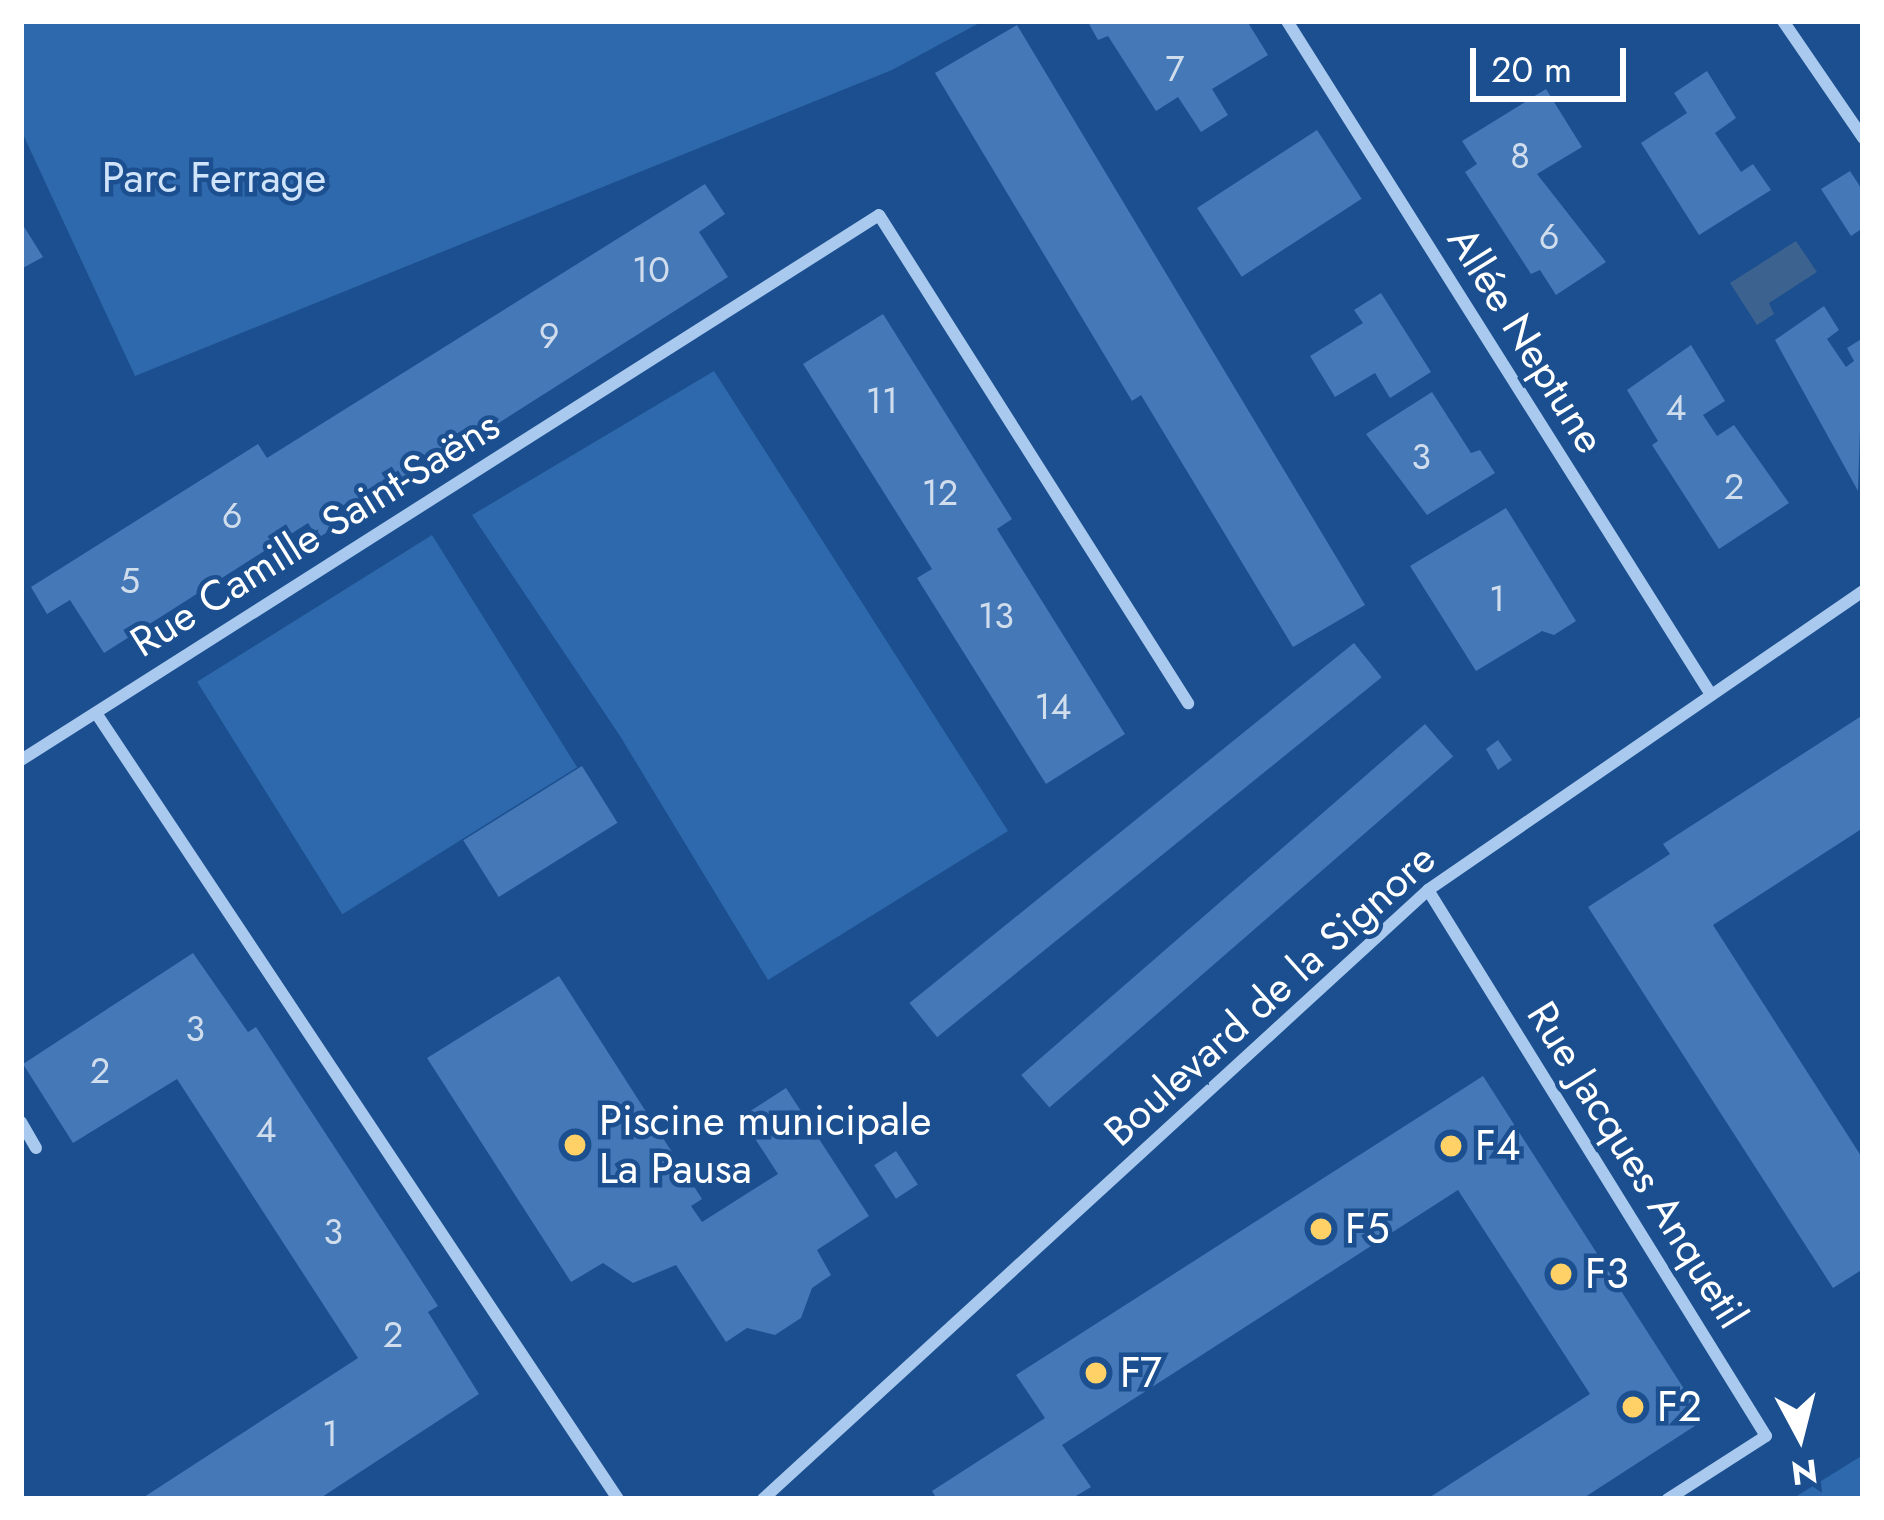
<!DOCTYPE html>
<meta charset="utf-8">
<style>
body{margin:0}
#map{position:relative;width:1884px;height:1520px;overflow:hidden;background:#1b4f8f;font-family:Jost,sans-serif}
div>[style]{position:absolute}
.green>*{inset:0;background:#2e69ad;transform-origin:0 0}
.water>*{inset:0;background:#3c6290}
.building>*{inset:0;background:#4478b7;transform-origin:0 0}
.minor>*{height:12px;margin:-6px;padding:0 6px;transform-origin:6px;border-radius:6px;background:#a9c9ee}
.dots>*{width:33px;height:33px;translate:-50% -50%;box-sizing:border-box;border:6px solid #1b4f8f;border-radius:50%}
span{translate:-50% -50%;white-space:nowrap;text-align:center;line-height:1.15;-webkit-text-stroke:9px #1b4f8f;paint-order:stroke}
.number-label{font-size:36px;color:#d0dded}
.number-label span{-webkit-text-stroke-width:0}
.park-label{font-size:42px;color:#cfe3fa}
.street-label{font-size:42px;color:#fff}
.poi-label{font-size:42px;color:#fff}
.left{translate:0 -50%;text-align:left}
.frame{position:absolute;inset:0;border:24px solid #fff;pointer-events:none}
.north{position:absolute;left:1740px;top:1376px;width:120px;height:120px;-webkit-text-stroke:9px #1b4f8f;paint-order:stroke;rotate:173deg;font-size:33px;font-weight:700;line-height:48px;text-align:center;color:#fff}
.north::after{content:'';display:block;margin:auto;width:42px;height:54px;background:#fff;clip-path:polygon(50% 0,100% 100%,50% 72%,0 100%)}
.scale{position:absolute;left:1470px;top:48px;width:156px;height:54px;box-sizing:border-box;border:6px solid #fff;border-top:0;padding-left:15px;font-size:36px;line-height:42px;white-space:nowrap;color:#fff;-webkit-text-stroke:9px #1b4f8f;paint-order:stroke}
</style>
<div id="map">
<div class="green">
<div style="clip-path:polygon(21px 21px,983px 21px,892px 70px,135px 376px,21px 130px)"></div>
<div style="clip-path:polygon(714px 371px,1008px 831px,768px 980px,620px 736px,472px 515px)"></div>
<div style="left:432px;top:535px;width:274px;height:277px;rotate:58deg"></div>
<div style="clip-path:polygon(1863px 1455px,1863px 1499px,1792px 1499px)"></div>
</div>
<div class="water">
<div style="clip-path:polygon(1796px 241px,1817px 272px,1769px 303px,1774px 314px,1757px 325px,1730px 283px)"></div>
</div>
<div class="building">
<div style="clip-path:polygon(1247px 21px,1268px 55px,1212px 89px,1228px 115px,1201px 132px,1178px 97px,1156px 111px,1108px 36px,1098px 40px,1088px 22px)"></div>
<div style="clip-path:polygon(1017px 25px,1365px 605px,1293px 647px,1141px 395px,1132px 401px,935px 73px)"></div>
<div style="clip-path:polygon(1707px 71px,1736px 118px,1715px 133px,1741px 172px,1753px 164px,1771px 190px,1699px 235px,1641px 143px,1687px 113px,1674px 93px)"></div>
<div style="clip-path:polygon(1546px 89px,1582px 147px,1537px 174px,1606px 262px,1556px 295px,1540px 270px,1531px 274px,1465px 172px,1477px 164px,1462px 141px)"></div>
<div style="left:1317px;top:130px;width:82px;height:143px;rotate:57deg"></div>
<div style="clip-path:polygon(1850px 171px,1863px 191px,1863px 228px,1851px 236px,1821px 189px)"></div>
<div style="clip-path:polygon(705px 184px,725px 214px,699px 232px,728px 277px,318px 538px,308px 523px,104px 653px,70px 600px,47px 614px,31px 587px,258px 444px,267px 458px)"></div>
<div style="clip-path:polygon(21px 222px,43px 257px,21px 269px)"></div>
<div style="clip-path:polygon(1381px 293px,1431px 372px,1390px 398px,1375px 373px,1335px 397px,1310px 356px,1363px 323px,1354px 310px)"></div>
<div style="clip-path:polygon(1824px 306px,1839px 330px,1827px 339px,1846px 367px,1854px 361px,1847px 348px,1863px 338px,1858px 491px,1775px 340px)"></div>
<div style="clip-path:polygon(883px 314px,1012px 519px,997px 529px,1125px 734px,1046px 784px,917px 578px,932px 569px,803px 364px)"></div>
<div style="clip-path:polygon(1691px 345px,1725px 401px,1703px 415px,1717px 436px,1734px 425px,1789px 503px,1719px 549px,1652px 445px,1658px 441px,1627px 390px)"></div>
<div style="clip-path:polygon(1432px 392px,1471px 453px,1480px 450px,1495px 473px,1427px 515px,1366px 434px)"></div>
<div style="clip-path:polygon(1506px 508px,1576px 621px,1554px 635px,1542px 631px,1476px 671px,1410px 566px)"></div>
<div style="left:1354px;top:643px;width:44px;height:572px;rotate:51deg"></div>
<div style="clip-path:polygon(1863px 715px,1863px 828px,1713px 925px,1863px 1159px,1863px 1269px,1833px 1288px,1588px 907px,1670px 854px,1663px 844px)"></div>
<div style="left:1425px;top:724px;width:43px;height:535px;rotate:49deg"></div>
<div style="clip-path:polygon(1498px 740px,1512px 760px,1498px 770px,1486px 749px)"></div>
<div style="left:582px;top:766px;width:67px;height:140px;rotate:58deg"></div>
<div style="clip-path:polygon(193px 953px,248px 1032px,256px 1027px,407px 1258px,438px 1306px,428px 1312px,479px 1394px,319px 1499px,141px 1499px,358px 1358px,177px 1079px,73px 1143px,23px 1064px)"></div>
<div style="clip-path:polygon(559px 976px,702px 1199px,691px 1206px,702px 1222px,778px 1174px,741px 1117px,786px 1088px,869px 1216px,817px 1250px,831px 1275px,812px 1288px,801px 1318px,775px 1335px,747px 1328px,726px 1342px,676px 1265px,633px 1283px,603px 1263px,571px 1282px,427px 1058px)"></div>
<div style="clip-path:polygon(1483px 1076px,1704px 1420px,1582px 1499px,1427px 1499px,1590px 1394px,1458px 1190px,1062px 1445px,1091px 1487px,1071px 1499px,937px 1499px,932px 1491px,1045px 1418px,1016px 1375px)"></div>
<div style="left:896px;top:1151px;width:40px;height:26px;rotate:57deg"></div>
</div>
<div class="minor">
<div style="left:1287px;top:21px;width:794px;rotate:57.81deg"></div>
<div style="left:1783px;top:21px;width:142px;rotate:55.6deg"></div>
<div style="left:96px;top:713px;width:944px;rotate:56.41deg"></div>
<div style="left:21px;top:760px;width:1016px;rotate:-32.42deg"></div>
<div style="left:879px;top:215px;width:578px;rotate:57.66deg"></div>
<div style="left:1428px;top:890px;width:642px;rotate:58.24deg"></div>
<div style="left:1766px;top:1436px;width:117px;rotate:147.3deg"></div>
<div style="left:21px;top:1122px;width:30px;rotate:60deg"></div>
<div style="left:763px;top:1499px;width:902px;rotate:-42.48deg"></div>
<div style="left:1428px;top:890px;width:528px;rotate:-34.5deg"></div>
</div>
<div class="dots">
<div style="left:575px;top:1145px;background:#ffd166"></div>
<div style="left:1451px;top:1146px;background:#ffd166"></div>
<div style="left:1321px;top:1229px;background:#ffd166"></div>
<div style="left:1561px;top:1274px;background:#ffd166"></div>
<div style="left:1096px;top:1373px;background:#ffd166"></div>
<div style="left:1633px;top:1407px;background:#ffd166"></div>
</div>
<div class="number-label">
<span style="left:1175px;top:69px">7</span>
<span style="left:1520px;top:156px">8</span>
<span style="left:1549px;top:237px">6</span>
<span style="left:651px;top:270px">10</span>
<span style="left:549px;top:336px">9</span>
<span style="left:882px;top:401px">11</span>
<span style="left:1676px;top:408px">4</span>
<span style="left:1421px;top:457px">3</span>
<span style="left:1734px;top:487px">2</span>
<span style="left:940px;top:493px">12</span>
<span style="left:232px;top:516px">6</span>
<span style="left:130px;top:581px">5</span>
<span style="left:1497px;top:599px">1</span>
<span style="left:996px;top:616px">13</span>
<span style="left:1053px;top:707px">14</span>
<span style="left:195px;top:1029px">3</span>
<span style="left:100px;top:1071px">2</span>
<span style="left:266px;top:1130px">4</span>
<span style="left:333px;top:1232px">3</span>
<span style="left:393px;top:1335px">2</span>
<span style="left:330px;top:1434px">1</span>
</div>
<div class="park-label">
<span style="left:214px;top:178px">Parc Ferrage</span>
</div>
<div class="street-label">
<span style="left:1526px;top:340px;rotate:58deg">Allée Neptune</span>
<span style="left:315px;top:534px;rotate:-32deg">Rue Camille Saint-Saëns</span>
<span style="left:1270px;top:995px;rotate:-42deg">Boulevard de la Signore</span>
<span style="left:1637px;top:1165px;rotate:58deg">Rue Jacques Anquetil</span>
</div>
<div class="poi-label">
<span class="left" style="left:599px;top:1145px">Piscine municipale<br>La Pausa</span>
<span class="left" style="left:1475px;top:1146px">F4</span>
<span class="left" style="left:1345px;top:1229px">F5</span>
<span class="left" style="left:1585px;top:1274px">F3</span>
<span class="left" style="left:1120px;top:1373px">F7</span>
<span class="left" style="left:1657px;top:1407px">F2</span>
</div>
<div class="frame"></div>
<div class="north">N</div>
<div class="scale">20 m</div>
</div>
